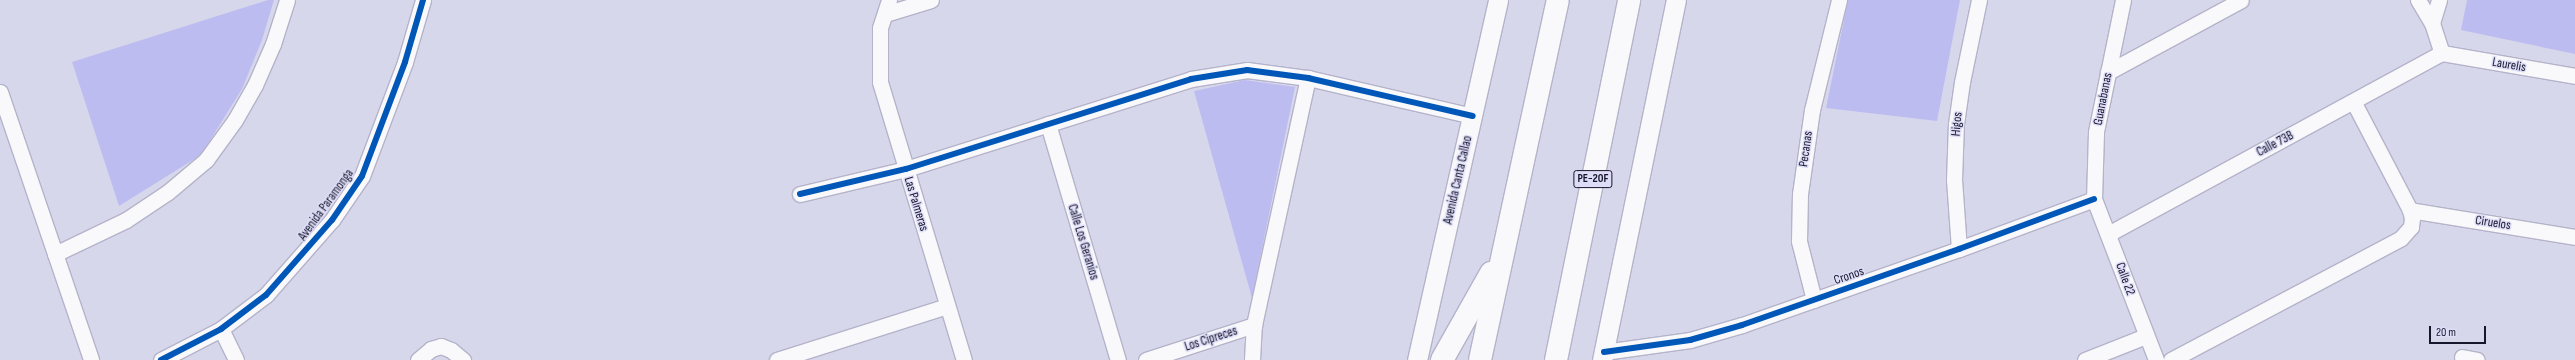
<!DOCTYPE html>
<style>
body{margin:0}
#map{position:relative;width:2575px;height:360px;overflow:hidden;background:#d7d7ec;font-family:"Sofia Sans Condensed",sans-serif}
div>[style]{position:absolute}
.green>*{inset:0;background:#bdbcf1}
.roads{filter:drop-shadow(1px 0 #b4b3c9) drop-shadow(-1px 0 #b4b3c9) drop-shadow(0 1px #b4b3c9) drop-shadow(0 -1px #b4b3c9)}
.minor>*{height:15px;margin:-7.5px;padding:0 7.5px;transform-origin:7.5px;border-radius:7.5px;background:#f9f9fc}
.tertiary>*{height:19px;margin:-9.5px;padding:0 9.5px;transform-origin:9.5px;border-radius:9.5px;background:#f9f9fc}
.primary>*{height:22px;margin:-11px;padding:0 11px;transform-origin:11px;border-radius:11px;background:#f9f9fc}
.cycleway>*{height:6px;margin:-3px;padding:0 3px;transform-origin:3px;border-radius:3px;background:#0057b8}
span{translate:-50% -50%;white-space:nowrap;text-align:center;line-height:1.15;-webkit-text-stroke:3px #ddddf7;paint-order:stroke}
.shield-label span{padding:1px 3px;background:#ddddf7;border:1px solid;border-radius:3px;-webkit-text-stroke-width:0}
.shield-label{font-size:12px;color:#18162d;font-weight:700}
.street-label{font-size:13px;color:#18162d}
.scale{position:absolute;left:2429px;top:326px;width:57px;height:18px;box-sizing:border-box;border:2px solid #18162d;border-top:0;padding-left:5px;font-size:12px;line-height:14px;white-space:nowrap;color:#18162d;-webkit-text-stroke:3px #ddddf7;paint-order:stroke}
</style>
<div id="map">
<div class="green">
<div style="clip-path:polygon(268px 0,274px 0,262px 40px,242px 89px,201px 155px,119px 206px,72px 62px)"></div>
<div style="clip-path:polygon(1848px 0,1960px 0,1937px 121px,1826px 108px)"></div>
<div style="clip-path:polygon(2467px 0,2575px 0,2575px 54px,2461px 30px)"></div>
<div style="clip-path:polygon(1245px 80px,1295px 87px,1252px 298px,1194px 91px)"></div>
</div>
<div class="roads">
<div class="minor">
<div style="left:889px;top:0;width:29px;rotate:108deg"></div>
<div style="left:880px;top:28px;width:54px;rotate:90deg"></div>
<div style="left:880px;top:82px;width:290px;rotate:73.2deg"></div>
<div style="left:2123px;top:0;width:135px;rotate:101.6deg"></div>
<div style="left:2096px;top:132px;width:67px;rotate:91.7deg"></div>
<div style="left:2094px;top:199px;width:173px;rotate:68.9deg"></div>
<div style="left:2418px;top:0;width:27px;rotate:59deg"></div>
<div style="left:2432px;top:23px;width:32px;rotate:72deg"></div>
<div style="left:885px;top:14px;width:48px;rotate:-16.9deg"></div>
<div style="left:2432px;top:23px;width:24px;rotate:-73deg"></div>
<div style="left:2442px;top:53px;width:135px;rotate:9.8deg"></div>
<div style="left:2108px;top:72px;width:151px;rotate:-28.4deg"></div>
<div style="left:0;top:92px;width:283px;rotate:71.2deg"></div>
<div style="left:1048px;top:124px;width:246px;rotate:73.5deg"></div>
<div style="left:800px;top:194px;width:109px;rotate:-13.3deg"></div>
<div style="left:906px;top:169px;width:299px;rotate:-17.5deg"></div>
<div style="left:1191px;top:79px;width:57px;rotate:-9.1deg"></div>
<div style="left:1247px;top:70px;width:62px;rotate:7.5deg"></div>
<div style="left:1308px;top:78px;width:169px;rotate:13deg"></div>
<div style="left:2410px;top:210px;width:167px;rotate:9.3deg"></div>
<div style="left:2108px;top:234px;width:380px;rotate:-28.5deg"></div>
<div style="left:1959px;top:249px;width:69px;rotate:-94.1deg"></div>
<div style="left:1954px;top:180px;width:56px;rotate:-88deg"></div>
<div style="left:1956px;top:124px;width:42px;rotate:-81.9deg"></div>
<div style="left:1962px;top:82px;width:84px;rotate:-78.3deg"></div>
<div style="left:55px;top:254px;width:79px;rotate:-25.6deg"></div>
<div style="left:126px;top:220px;width:50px;rotate:-33.7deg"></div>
<div style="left:168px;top:192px;width:50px;rotate:-40.1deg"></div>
<div style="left:206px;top:160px;width:49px;rotate:-54.1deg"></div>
<div style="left:235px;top:120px;width:40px;rotate:-60.3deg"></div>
<div style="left:255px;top:85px;width:45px;rotate:-66.3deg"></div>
<div style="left:273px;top:44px;width:46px;rotate:-72.3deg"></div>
<div style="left:1814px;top:300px;width:61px;rotate:-104.3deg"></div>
<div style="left:1799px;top:241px;width:47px;rotate:-88.8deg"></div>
<div style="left:1800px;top:194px;width:85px;rotate:-81.9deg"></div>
<div style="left:1812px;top:110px;width:113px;rotate:-76.2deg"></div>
<div style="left:221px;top:329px;width:34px;rotate:64deg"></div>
<div style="left:1604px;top:352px;width:87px;rotate:-7.9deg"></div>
<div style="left:1690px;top:340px;width:54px;rotate:-16.1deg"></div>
<div style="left:1742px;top:325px;width:230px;rotate:-19.3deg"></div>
<div style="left:1959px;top:249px;width:144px;rotate:-20.3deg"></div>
<div style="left:2462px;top:357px;width:15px;rotate:11deg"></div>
<div style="left:161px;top:360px;width:68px;rotate:-27.3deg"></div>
<div style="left:221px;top:329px;width:56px;rotate:-37.1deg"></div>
<div style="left:266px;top:295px;width:100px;rotate:-48.7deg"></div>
<div style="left:332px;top:220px;width:53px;rotate:-55.7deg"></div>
<div style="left:362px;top:176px;width:122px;rotate:-69.3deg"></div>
<div style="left:405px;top:62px;width:65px;rotate:-73.8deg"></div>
<div style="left:418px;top:360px;width:17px;rotate:-40deg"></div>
<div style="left:431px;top:349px;width:10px;rotate:-17deg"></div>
<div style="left:441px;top:346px;width:11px;rotate:22deg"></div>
<div style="left:451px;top:350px;width:16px;rotate:40deg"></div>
<div style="left:777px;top:360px;width:178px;rotate:-17.6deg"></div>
<div style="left:1146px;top:360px;width:114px;rotate:-18deg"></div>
<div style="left:1252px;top:360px;width:35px;rotate:-87deg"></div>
<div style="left:1254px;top:325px;width:253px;rotate:-77.7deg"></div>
<div style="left:2085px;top:360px;width:66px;rotate:-21.5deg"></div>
<div style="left:2171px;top:360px;width:260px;rotate:-27.9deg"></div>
<div style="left:2401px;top:238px;width:15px;rotate:-48deg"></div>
<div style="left:2411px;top:227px;width:9px;rotate:-84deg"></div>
<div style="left:2412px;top:218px;width:8px;rotate:-104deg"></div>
<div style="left:2410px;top:210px;width:121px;rotate:-117.6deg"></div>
</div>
<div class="tertiary">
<div style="left:1417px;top:360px;width:369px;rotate:-77.3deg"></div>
<div style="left:1602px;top:360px;width:368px;rotate:-78.4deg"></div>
</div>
<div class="primary">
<div style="left:1442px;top:360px;width:100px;rotate:-60.6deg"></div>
<div style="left:1480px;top:360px;width:368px;rotate:-77.8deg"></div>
<div style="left:1556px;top:360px;width:367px;rotate:-78.5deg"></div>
</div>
</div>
<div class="cycleway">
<div style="left:800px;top:194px;width:109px;rotate:-13.3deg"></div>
<div style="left:906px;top:169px;width:299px;rotate:-17.5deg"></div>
<div style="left:1191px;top:79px;width:57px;rotate:-9.1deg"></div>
<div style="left:1247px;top:70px;width:62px;rotate:7.5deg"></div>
<div style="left:1308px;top:78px;width:169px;rotate:13deg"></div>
<div style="left:1604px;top:352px;width:87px;rotate:-7.9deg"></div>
<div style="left:1690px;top:340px;width:54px;rotate:-16.1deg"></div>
<div style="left:1742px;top:325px;width:230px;rotate:-19.3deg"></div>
<div style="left:1959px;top:249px;width:144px;rotate:-20.3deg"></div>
<div style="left:161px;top:360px;width:68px;rotate:-27.3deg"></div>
<div style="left:221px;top:329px;width:56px;rotate:-37.1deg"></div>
<div style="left:266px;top:295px;width:100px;rotate:-48.7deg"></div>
<div style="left:332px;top:220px;width:53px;rotate:-55.7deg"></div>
<div style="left:362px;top:176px;width:122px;rotate:-69.3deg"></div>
<div style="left:405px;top:62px;width:65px;rotate:-73.8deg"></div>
</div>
<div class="shield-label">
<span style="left:1593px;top:179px">PE-20F</span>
</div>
<div class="street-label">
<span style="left:2509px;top:65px;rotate:10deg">Laurelis</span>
<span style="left:2103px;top:99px;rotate:-79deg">Guanabanas</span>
<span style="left:1957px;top:124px;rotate:-85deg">Higos</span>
<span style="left:2275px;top:144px;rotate:-28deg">Calle 73B</span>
<span style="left:1806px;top:149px;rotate:-82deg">Pecanas</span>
<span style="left:1458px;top:180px;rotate:-77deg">Avenida Canta Callao</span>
<span style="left:916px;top:204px;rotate:73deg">Las Palmeras</span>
<span style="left:326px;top:205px;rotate:-54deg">Avenida Paramonga</span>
<span style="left:2493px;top:223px;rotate:9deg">Ciruelos</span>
<span style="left:1083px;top:242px;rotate:73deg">Calle Los Geranios</span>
<span style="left:1849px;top:276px;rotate:-19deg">Cronos</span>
<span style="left:2125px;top:279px;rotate:70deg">Calle 22</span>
<span style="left:1211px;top:339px;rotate:-18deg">Los Cipreces</span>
</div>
<div class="scale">20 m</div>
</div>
